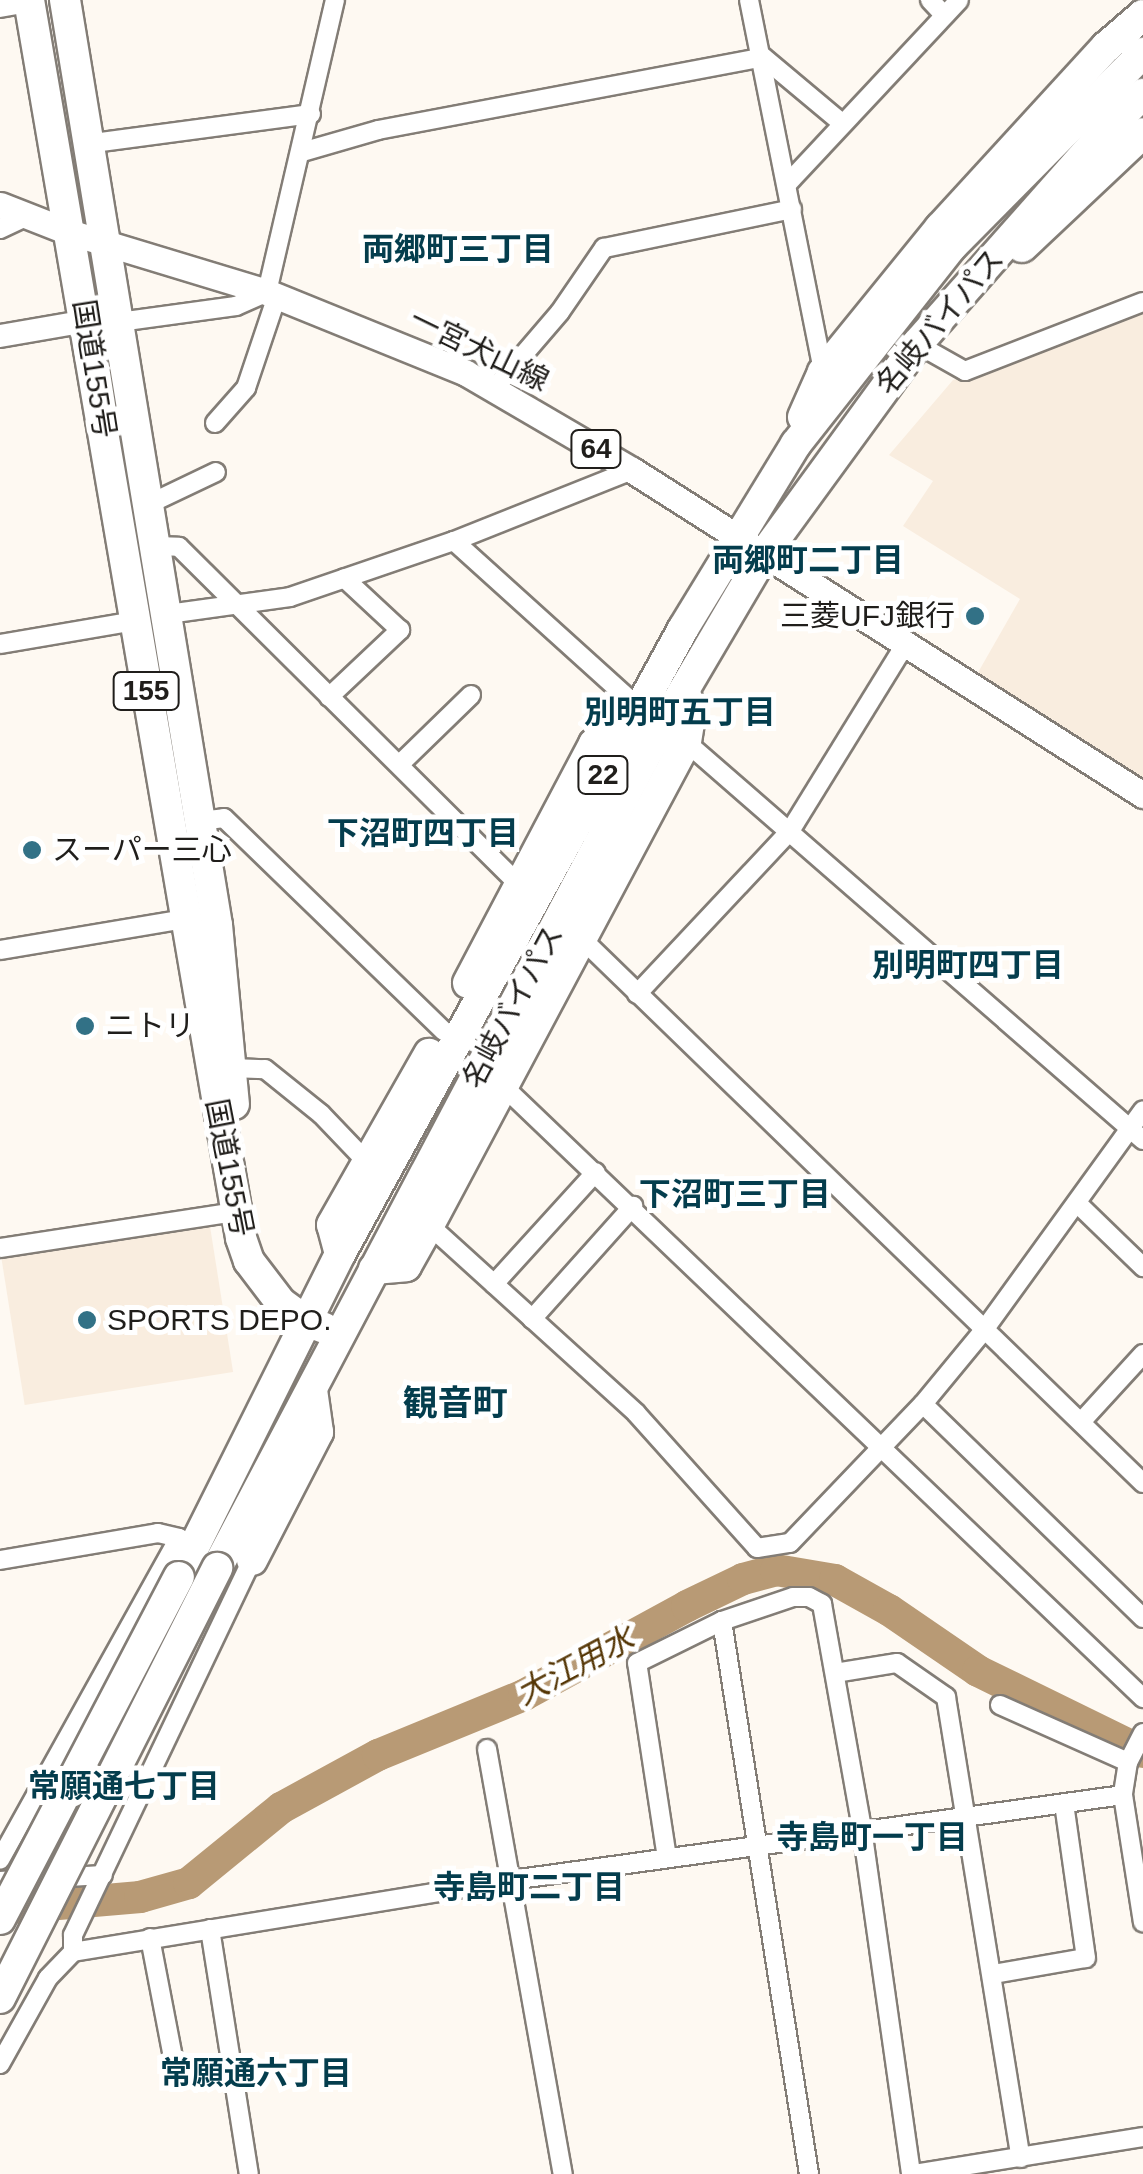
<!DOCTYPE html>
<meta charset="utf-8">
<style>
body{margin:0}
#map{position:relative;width:1143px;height:2174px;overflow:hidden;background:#fef9f2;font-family:Helvetica,"Noto Sans JP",sans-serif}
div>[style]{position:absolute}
.built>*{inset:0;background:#f9eddf;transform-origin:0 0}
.river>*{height:32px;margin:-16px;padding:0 16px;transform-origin:16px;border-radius:16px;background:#b89a75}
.roads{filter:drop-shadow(2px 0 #837d76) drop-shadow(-2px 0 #837d76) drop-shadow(0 2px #837d76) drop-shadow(0 -2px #837d76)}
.street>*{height:18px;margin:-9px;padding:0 9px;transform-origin:9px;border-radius:9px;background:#fff}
.secondary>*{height:22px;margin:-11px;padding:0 11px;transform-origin:11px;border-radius:11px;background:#fff}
.primary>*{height:25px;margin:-12.5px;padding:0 12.5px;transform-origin:12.5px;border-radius:12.5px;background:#fff}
.highway>*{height:30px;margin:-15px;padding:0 15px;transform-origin:15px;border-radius:15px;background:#fff}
.bridges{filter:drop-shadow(2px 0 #837d76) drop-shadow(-2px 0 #837d76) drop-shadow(0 2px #837d76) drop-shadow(0 -2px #837d76)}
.highway-bridge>*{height:30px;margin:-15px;padding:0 15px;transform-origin:15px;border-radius:15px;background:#fff}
.dots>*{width:28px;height:28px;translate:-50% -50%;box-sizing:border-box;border:5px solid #fff;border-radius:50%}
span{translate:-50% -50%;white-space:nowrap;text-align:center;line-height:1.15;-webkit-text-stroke:10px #fff;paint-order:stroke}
.shield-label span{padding:2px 8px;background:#fff;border:2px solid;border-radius:8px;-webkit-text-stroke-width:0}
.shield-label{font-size:28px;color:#201e1b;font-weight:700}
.street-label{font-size:30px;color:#201e1b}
.poi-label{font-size:30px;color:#201e1b}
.right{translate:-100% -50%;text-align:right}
.left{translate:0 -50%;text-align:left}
.neighbourhood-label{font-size:32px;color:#043d4d;font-weight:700}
.water-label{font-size:32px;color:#543504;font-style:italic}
.quarter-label{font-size:35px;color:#043d4d;font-weight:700}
</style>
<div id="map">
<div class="built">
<div style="clip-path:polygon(1143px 314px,1143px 788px,972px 683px,1020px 599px,903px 526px,933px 481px,889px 455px,953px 380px)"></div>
<div style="left:209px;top:1220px;width:154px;height:211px;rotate:81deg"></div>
</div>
<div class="river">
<div style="left:0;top:1909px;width:141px;rotate:-4.9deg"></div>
<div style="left:140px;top:1897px;width:51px;rotate:-15.9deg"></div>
<div style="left:189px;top:1883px;width:119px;rotate:-39.2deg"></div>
<div style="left:281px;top:1808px;width:111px;rotate:-28.7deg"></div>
<div style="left:378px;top:1755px;width:158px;rotate:-22.3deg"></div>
<div style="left:524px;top:1695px;width:186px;rotate:-28.6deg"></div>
<div style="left:687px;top:1606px;width:62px;rotate:-25.7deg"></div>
<div style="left:743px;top:1579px;width:34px;rotate:-15deg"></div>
<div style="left:776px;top:1570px;width:60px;rotate:9.6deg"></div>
<div style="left:835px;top:1580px;width:62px;rotate:29.1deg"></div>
<div style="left:889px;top:1610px;width:108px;rotate:34.4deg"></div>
<div style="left:978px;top:1671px;width:184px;rotate:26.1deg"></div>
</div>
<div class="roads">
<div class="street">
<div style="left:749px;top:0;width:379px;rotate:78.7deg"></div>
<div style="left:930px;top:0;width:21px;rotate:47deg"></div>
<div style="left:0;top:8px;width:29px;rotate:-10deg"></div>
<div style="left:86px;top:144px;width:227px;rotate:-7.6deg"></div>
<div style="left:302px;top:152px;width:79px;rotate:-16.1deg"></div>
<div style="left:378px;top:130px;width:392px;rotate:-10.7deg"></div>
<div style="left:763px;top:57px;width:103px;rotate:39.9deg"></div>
<div style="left:788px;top:183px;width:250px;rotate:-46.9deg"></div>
<div style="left:0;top:229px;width:31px;rotate:-25deg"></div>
<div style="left:119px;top:322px;width:118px;rotate:-7.8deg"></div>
<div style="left:236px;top:306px;width:34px;rotate:-24deg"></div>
<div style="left:267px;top:292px;width:300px;rotate:-76.9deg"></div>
<div style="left:917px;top:344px;width:55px;rotate:29.4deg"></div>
<div style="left:965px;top:371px;width:191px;rotate:-21.2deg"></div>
<div style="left:494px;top:389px;width:101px;rotate:-49.4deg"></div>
<div style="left:560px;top:312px;width:78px;rotate:-55.5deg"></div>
<div style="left:604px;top:248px;width:192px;rotate:-11.7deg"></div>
<div style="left:215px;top:423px;width:47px;rotate:-48.5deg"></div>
<div style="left:246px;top:388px;width:97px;rotate:-71.4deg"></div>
<div style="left:149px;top:504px;width:74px;rotate:-25.5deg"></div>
<div style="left:454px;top:541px;width:251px;rotate:42.1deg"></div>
<div style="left:156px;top:546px;width:23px;rotate:2deg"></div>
<div style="left:179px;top:547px;width:478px;rotate:44.8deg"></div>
<div style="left:168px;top:614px;width:123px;rotate:-7.9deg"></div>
<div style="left:290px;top:597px;width:173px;rotate:-18.9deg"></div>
<div style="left:454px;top:541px;width:192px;rotate:-21.7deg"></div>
<div style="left:0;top:644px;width:136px;rotate:-9.7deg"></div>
<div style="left:329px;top:697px;width:98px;rotate:-43.3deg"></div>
<div style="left:400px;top:630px;width:76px;rotate:-137.1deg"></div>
<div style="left:686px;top:742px;width:606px;rotate:41.05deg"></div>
<div style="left:400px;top:764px;width:99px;rotate:-44.2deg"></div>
<div style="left:200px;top:821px;width:24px;rotate:-7deg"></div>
<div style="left:224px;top:818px;width:306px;rotate:44.1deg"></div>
<div style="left:581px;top:938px;width:783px;rotate:44.12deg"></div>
<div style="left:0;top:950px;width:188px;rotate:-9.5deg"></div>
<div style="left:637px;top:994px;width:224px;rotate:-46.8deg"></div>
<div style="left:790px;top:831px;width:221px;rotate:-58.3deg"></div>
<div style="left:231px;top:1068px;width:34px;rotate:2deg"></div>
<div style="left:265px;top:1069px;width:72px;rotate:38.8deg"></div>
<div style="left:321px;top:1114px;width:64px;rotate:46.3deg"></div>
<div style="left:503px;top:1086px;width:886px;rotate:43.72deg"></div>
<div style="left:1078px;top:1204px;width:91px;rotate:44.1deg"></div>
<div style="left:429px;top:1225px;width:280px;rotate:42.2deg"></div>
<div style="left:636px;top:1413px;width:181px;rotate:48.1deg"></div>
<div style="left:757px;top:1548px;width:33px;rotate:-9deg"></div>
<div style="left:790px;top:1543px;width:192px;rotate:-46.3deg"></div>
<div style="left:923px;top:1404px;width:96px;rotate:-50.5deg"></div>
<div style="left:984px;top:1330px;width:271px;rotate:-54.1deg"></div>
<div style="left:0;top:1248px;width:238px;rotate:-8.7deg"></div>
<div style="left:494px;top:1284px;width:151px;rotate:-47.7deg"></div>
<div style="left:532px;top:1319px;width:152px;rotate:-48.2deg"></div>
<div style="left:923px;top:1404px;width:307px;rotate:44.2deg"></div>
<div style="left:1081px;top:1422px;width:92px;rotate:-47.6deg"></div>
<div style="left:0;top:1560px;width:160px;rotate:-9.7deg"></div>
<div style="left:158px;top:1533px;width:22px;rotate:13deg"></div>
<div style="left:179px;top:1538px;width:368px;rotate:119.1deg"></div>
<div style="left:722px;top:1621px;width:560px;rotate:81.06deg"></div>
<div style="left:835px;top:1673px;width:63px;rotate:-9.2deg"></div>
<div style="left:897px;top:1663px;width:60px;rotate:34.8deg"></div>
<div style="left:946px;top:1697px;width:467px;rotate:80.8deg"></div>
<div style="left:1000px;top:1705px;width:140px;rotate:24deg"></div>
<div style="left:1143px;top:1733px;width:33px;rotate:117deg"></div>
<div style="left:1128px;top:1762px;width:33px;rotate:99deg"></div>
<div style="left:1123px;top:1795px;width:129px;rotate:81.1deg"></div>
<div style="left:487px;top:1749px;width:432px;rotate:79.9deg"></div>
<div style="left:667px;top:1858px;width:197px;rotate:-98.7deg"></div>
<div style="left:637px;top:1663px;width:95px;rotate:-26.3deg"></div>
<div style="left:722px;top:1621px;width:75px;rotate:-18.7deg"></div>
<div style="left:793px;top:1597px;width:16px"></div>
<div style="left:809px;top:1597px;width:15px;rotate:28deg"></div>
<div style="left:822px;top:1604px;width:229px;rotate:79.9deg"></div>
<div style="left:862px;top:1829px;width:348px;rotate:81.9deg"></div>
<div style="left:0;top:1881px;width:103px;rotate:-3.3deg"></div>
<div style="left:210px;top:1929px;width:248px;rotate:81deg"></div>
<div style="left:150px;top:1938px;width:143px;rotate:79.1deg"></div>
<div style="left:73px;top:1952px;width:445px;rotate:-9.3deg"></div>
<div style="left:512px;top:1880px;width:617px;rotate:-7.92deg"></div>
<div style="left:993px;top:1974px;width:94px;rotate:-9.8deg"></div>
<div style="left:1086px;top:1958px;width:156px;rotate:-98.1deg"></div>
<div style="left:0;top:2064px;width:98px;rotate:-60.8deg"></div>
<div style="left:48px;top:1978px;width:36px;rotate:-46deg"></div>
<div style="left:73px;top:1952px;width:17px;rotate:-90deg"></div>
<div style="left:73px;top:1935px;width:416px;rotate:-64.5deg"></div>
<div style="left:914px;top:2174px;width:232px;rotate:-9.2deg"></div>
</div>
<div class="secondary">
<div style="left:0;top:336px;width:88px;rotate:-9.8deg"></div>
</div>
<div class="primary">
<div style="left:0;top:205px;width:74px;rotate:21.4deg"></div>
<div style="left:69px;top:232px;width:207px;rotate:16.9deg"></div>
<div style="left:267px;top:292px;width:215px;rotate:22.1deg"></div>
<div style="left:466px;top:373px;width:192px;rotate:30.3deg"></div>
<div style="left:632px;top:470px;width:606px;rotate:32.46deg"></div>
</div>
<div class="highway">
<div style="left:29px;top:0;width:1256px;rotate:80.28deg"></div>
<div style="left:241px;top:1238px;width:24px;rotate:71deg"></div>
<div style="left:249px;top:1261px;width:53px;rotate:52.7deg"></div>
<div style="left:281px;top:1303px;width:31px;rotate:36deg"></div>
<div style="left:306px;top:1321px;width:19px;rotate:21deg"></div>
<div style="left:65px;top:0;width:937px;rotate:80.67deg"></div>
<div style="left:217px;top:925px;width:180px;rotate:84.6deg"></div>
<div style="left:1022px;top:247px;width:166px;rotate:-43.3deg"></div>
<div style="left:803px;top:417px;width:49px;rotate:-66deg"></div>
<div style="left:823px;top:372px;width:186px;rotate:-50.9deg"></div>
<div style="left:940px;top:228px;width:246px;rotate:-47.5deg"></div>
<div style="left:1106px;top:47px;width:49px;rotate:-40.9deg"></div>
<div style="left:468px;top:983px;width:270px;rotate:-62.2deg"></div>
<div style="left:594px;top:744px;width:37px;rotate:-24deg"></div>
<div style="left:340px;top:1254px;width:30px;rotate:-105deg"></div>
<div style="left:332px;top:1225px;width:197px;rotate:-60.4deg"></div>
<div style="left:374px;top:1269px;width:32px;rotate:-5deg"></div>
<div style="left:406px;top:1266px;width:47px;rotate:-60.7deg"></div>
<div style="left:429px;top:1225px;width:547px;rotate:-61.98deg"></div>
<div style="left:686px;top:742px;width:31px;rotate:-81deg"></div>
<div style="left:691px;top:711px;width:22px;rotate:-108deg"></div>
<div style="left:252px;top:1560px;width:144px;rotate:-62.7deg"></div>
<div style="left:318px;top:1432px;width:42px;rotate:-98.1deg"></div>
<div style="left:217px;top:1568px;width:924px;rotate:-62.19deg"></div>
<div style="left:648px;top:751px;width:229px;rotate:-59.5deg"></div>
<div style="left:764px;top:554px;width:260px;rotate:-53.9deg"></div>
<div style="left:917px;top:344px;width:286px;rotate:-48.5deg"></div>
<div style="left:1106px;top:130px;width:52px;rotate:-44.2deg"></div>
<div style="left:179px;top:1577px;width:361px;rotate:-63.5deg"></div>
<div style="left:340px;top:1254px;width:713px;rotate:-61.24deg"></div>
<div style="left:683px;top:629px;width:217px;rotate:-58.6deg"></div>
<div style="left:796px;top:444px;width:252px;rotate:-51.8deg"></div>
<div style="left:952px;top:246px;width:272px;rotate:-45.3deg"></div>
</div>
</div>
<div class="bridges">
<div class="highway-bridge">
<div style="left:0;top:1919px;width:386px;rotate:-62.4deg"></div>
<div style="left:0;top:1998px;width:482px;rotate:-63.2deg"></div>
</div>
</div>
<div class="dots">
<div style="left:975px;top:616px;background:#327186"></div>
<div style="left:32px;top:850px;background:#327186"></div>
<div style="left:85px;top:1026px;background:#327186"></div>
<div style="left:87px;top:1320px;background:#327186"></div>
</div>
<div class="shield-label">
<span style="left:596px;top:449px">64</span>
<span style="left:146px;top:691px">155</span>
<span style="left:603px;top:775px">22</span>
</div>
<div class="street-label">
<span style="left:940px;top:322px;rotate:-50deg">名岐バイパス</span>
<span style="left:479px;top:350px;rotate:26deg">一宮犬山線</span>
<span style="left:94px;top:369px;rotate:81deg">国道155号</span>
<span style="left:513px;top:1007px;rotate:-62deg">名岐バイパス</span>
<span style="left:229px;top:1168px;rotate:79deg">国道155号</span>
</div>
<div class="poi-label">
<span class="right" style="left:955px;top:616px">三菱UFJ銀行</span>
<span class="left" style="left:52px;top:850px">スーパー三心</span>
<span class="left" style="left:105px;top:1026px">ニトリ</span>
<span class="left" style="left:107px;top:1320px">SPORTS DEPO.</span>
</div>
<div class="neighbourhood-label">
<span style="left:458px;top:249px">両郷町三丁目</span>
<span style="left:808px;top:560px">両郷町二丁目</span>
<span style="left:680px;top:712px">別明町五丁目</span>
<span style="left:423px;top:833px">下沼町四丁目</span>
<span style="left:968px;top:965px">別明町四丁目</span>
<span style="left:735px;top:1194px">下沼町三丁目</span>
<span style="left:124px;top:1786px">常願通七丁目</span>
<span style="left:872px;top:1837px">寺島町一丁目</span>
<span style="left:529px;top:1887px">寺島町二丁目</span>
<span style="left:256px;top:2073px">常願通六丁目</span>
</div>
<div class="water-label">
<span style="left:575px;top:1666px;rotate:-28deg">大江用水</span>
</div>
<div class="quarter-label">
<span style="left:455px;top:1403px">観音町</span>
</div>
</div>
